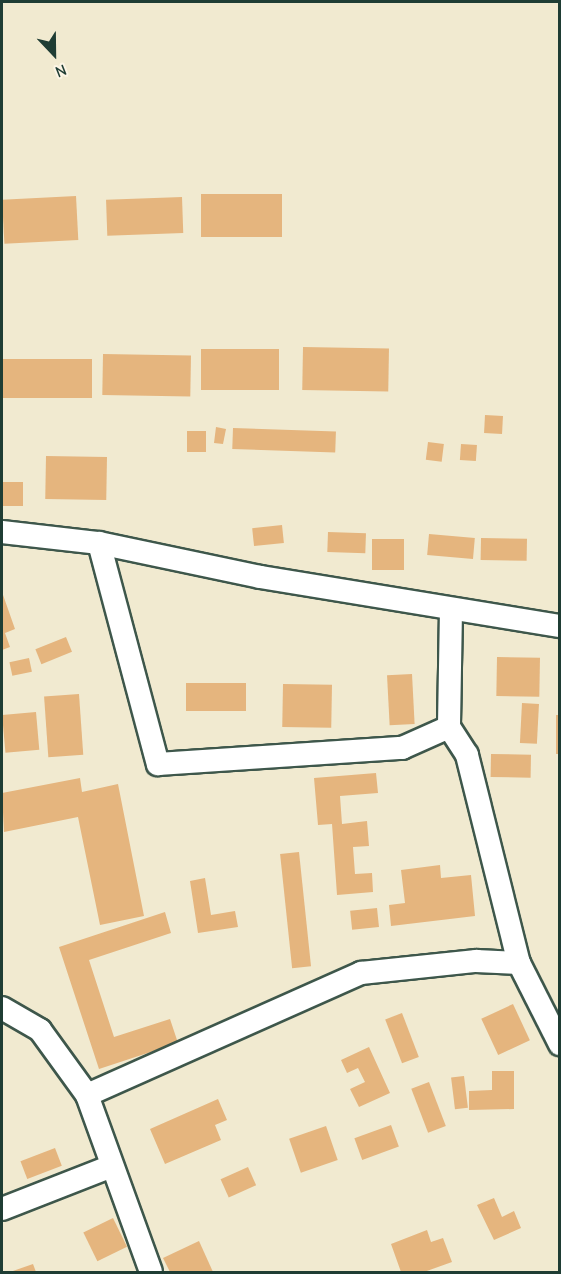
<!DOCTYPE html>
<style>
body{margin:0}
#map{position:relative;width:561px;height:1274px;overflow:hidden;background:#f1ead0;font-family:"Comic Neue",sans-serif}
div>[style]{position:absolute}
.building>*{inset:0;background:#e5b57e;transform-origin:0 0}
.roads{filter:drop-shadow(2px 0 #3e574b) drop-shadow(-2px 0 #3e574b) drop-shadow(0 2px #3e574b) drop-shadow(0 -2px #3e574b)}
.minor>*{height:22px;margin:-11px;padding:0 11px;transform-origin:11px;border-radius:11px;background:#fff}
span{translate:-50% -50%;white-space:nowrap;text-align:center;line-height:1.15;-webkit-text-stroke:6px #fcf5e5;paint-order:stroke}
.frame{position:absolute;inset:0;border:3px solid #1f3d34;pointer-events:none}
.north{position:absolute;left:24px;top:24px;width:60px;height:60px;-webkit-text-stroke:4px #fcf5e5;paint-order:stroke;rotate:158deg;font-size:16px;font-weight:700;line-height:24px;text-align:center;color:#1f3d34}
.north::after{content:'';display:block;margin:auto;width:21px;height:27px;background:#1f3d34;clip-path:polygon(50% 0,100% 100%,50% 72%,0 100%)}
</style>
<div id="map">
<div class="building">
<div style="left:201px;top:194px;width:81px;height:43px"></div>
<div style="left:76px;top:196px;width:44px;height:74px;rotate:87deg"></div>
<div style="left:182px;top:197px;width:36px;height:76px;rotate:88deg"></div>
<div style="left:303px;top:347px;width:86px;height:43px;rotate:1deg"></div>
<div style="left:279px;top:349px;width:41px;height:78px;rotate:90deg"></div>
<div style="left:103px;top:354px;width:88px;height:41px;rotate:1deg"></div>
<div style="left:2px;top:359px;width:90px;height:39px"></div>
<div style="left:485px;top:415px;width:18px;height:18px;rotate:3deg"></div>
<div style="clip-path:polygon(216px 427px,226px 429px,223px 444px,214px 443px)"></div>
<div style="left:233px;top:428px;width:103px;height:21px;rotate:2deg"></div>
<div style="left:187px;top:431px;width:19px;height:21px"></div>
<div style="left:428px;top:442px;width:16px;height:18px;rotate:7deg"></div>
<div style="left:461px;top:444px;width:16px;height:16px;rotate:4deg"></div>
<div style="left:46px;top:456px;width:61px;height:43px;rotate:1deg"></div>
<div style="left:2px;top:482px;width:21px;height:24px"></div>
<div style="left:282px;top:525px;width:18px;height:30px;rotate:84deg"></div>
<div style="left:328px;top:532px;width:38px;height:20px;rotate:2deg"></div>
<div style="left:429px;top:534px;width:46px;height:21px;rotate:5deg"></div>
<div style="left:481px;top:538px;width:46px;height:22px;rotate:1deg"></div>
<div style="left:372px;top:539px;width:32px;height:31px"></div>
<div style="clip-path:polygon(2px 592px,15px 629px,5px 633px,10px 647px,2px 650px)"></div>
<div style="left:66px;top:637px;width:16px;height:33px;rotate:68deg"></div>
<div style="left:497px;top:657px;width:43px;height:39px;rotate:1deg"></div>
<div style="left:29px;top:658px;width:14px;height:20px;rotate:78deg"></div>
<div style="left:412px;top:674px;width:50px;height:25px;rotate:87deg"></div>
<div style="left:186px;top:683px;width:60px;height:28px"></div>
<div style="left:283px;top:684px;width:49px;height:43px;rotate:1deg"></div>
<div style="left:79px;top:694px;width:61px;height:35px;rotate:86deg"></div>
<div style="left:522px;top:703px;width:17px;height:40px;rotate:3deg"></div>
<div style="left:36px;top:712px;width:38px;height:34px;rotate:85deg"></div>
<div style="left:556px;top:715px;width:4px;height:39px"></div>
<div style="left:491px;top:754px;width:40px;height:23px;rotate:1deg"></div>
<div style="clip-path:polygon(376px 773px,378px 793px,340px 796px,342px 824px,367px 821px,369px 846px,353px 847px,355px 874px,372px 873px,373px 892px,337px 895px,332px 824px,318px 825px,314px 778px)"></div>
<div style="clip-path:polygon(80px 778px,82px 792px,118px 784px,144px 916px,100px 925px,78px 817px,4px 832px,2px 793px)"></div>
<div style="left:299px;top:852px;width:115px;height:19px;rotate:84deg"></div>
<div style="clip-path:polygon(440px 865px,441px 878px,471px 875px,475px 916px,391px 926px,389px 905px,405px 903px,401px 870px)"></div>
<div style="clip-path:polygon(205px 878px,211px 915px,235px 911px,238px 927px,198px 933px,190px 881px)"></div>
<div style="left:377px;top:908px;width:19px;height:27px;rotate:84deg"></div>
<div style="clip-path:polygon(165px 912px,171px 933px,89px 960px,114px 1037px,170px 1019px,178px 1043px,99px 1069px,59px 947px)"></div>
<div style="left:513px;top:1004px;width:40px;height:35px;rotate:65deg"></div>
<div style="left:402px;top:1013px;width:47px;height:18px;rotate:69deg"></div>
<div style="clip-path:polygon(369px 1047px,390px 1093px,359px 1107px,350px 1089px,365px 1082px,358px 1068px,347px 1073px,341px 1060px)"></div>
<div style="clip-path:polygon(492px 1071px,514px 1071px,514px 1109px,469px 1110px,469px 1091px,492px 1090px)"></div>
<div style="left:464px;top:1076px;width:32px;height:13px;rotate:83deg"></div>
<div style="left:429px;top:1082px;width:47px;height:19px;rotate:69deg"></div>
<div style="clip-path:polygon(218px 1099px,227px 1120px,215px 1125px,221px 1140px,165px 1164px,150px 1129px)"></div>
<div style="left:391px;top:1125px;width:23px;height:39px;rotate:70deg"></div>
<div style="left:326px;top:1126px;width:36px;height:39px;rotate:71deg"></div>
<div style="left:55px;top:1148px;width:19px;height:37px;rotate:69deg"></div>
<div style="left:248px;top:1167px;width:20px;height:30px;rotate:66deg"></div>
<div style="clip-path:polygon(494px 1198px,502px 1217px,514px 1211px,521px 1228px,494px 1240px,477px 1205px)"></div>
<div style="left:113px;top:1218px;width:32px;height:33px;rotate:64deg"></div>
<div style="clip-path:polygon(427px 1230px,431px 1242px,443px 1238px,452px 1262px,424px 1272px,401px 1272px,391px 1244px)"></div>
<div style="clip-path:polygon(199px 1241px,213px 1272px,170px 1272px,163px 1258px)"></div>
<div style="clip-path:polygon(33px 1264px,36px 1272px,10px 1272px)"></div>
</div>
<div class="roads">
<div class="minor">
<div style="left:2px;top:532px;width:98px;rotate:6.5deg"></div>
<div style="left:99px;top:543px;width:165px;rotate:11.9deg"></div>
<div style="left:260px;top:577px;width:304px;rotate:9.3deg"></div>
<div style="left:99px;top:543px;width:229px;rotate:75.1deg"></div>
<div style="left:158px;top:764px;width:245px;rotate:-3.8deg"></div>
<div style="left:402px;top:748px;width:51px;rotate:-24.1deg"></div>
<div style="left:451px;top:610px;width:117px;rotate:91deg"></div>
<div style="left:449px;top:727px;width:33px;rotate:57deg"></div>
<div style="left:467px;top:755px;width:214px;rotate:76deg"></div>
<div style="left:519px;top:963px;width:91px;rotate:63.2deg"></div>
<div style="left:2px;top:1008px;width:44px;rotate:30.1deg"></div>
<div style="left:40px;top:1030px;width:80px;rotate:54.1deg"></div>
<div style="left:87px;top:1095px;width:188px;rotate:70.1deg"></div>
<div style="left:87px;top:1095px;width:300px;rotate:-24deg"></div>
<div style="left:361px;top:973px;width:116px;rotate:-6deg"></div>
<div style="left:476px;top:961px;width:43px;rotate:2.7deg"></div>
<div style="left:2px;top:1209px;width:118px;rotate:-21.4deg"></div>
</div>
</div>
<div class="frame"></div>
<div class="north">N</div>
</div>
